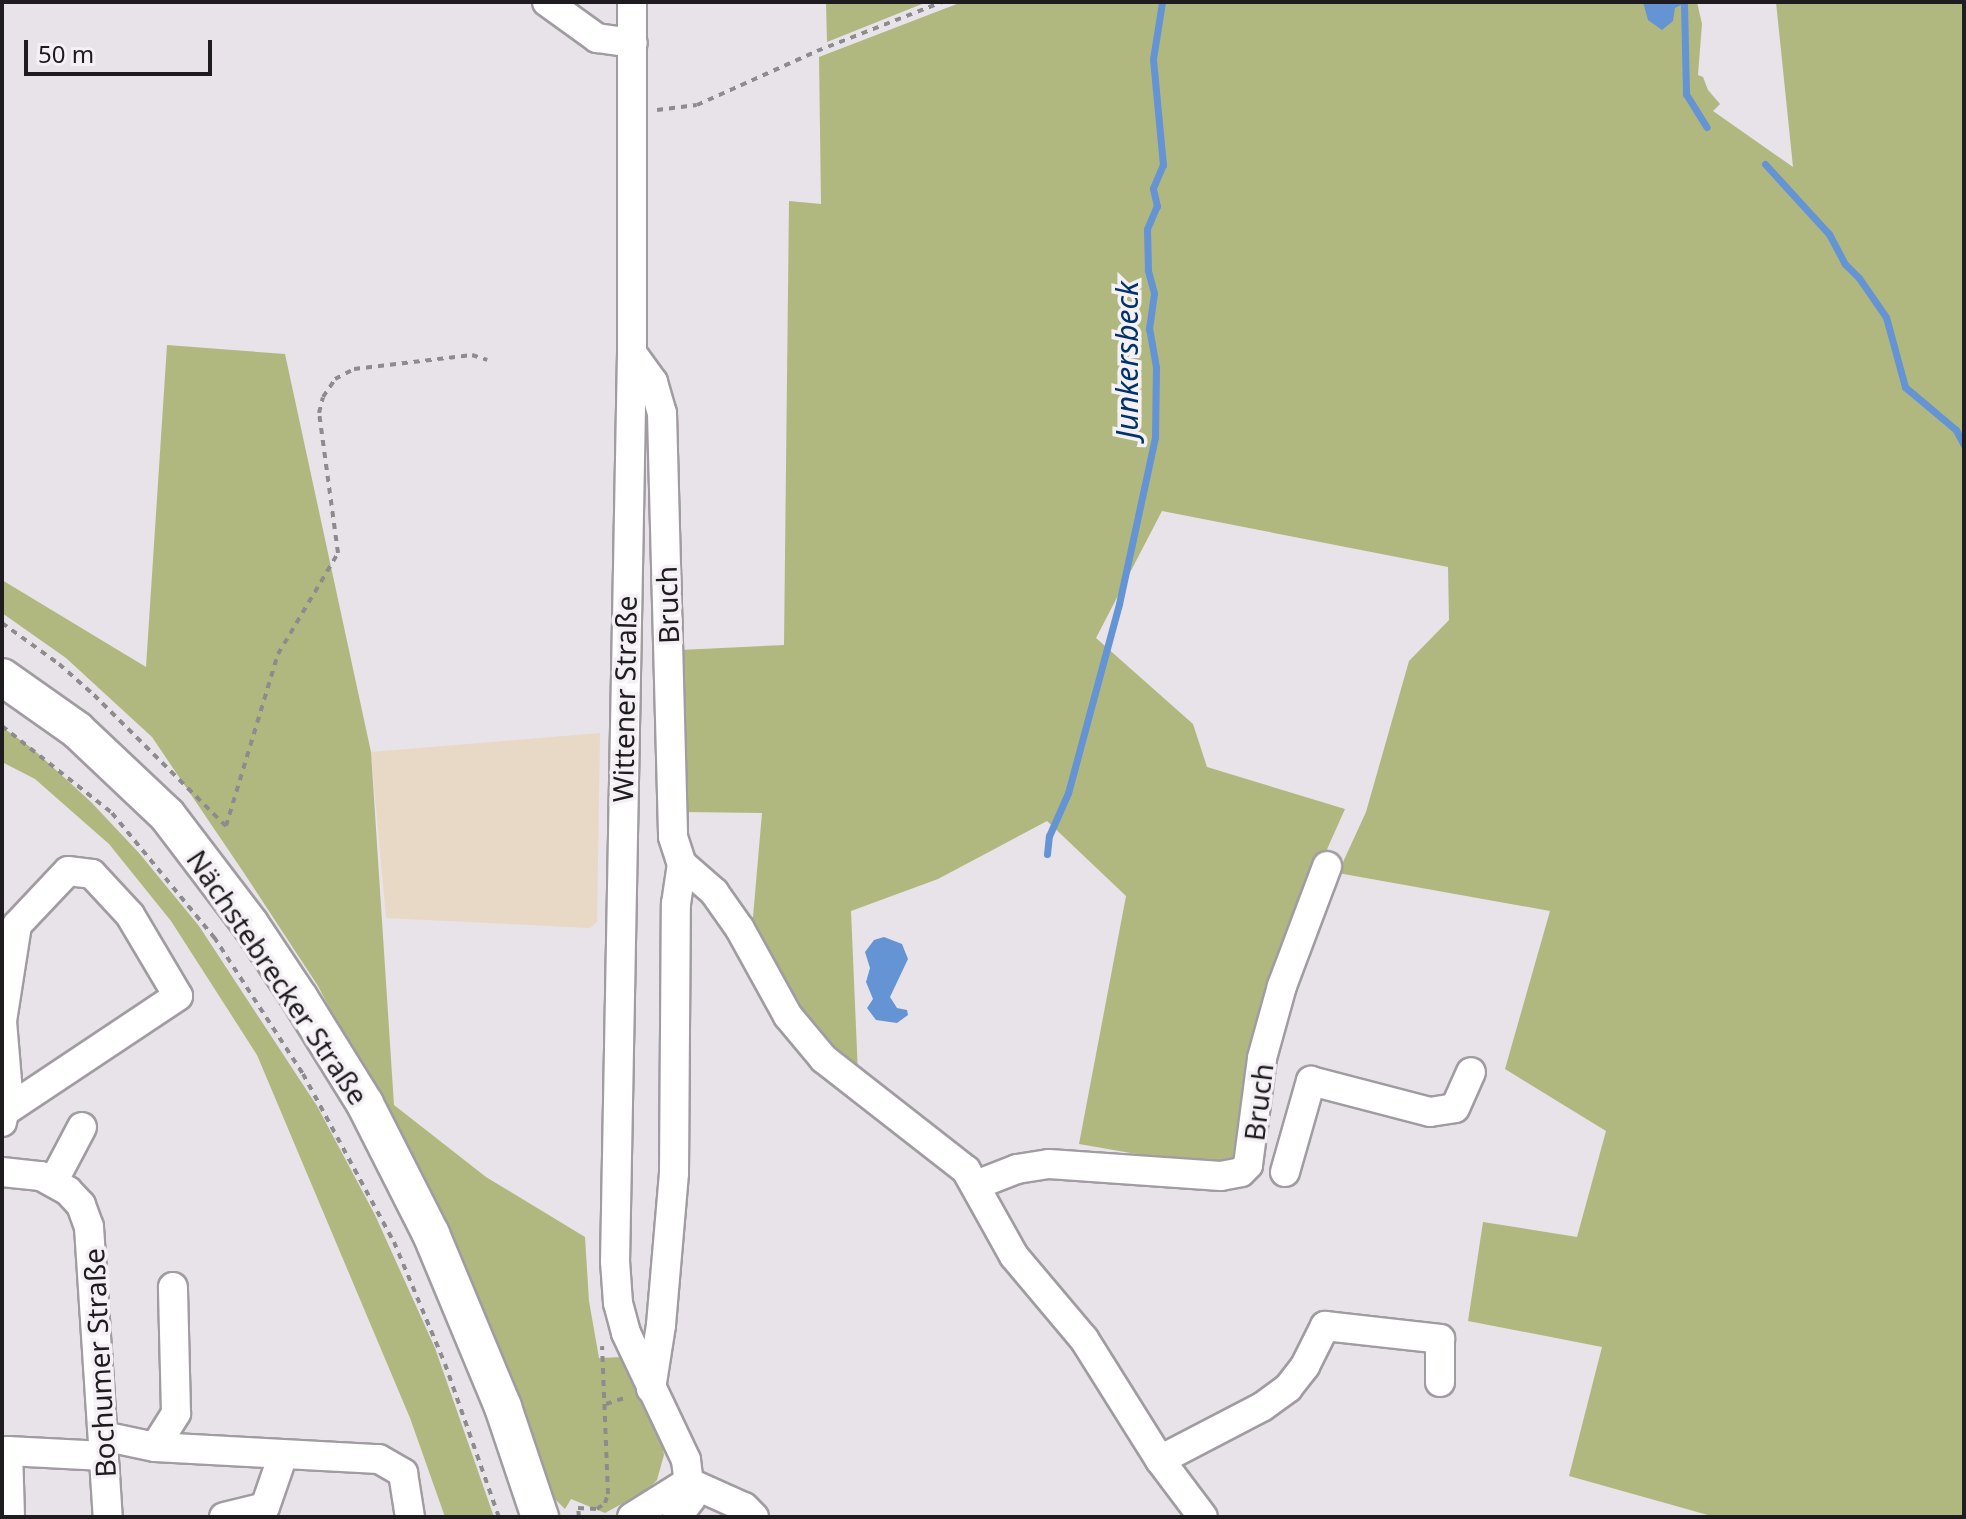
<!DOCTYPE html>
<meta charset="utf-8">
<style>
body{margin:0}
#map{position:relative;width:1966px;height:1519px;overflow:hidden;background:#e7e3e8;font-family:"Noto Sans",sans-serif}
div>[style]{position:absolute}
.commercial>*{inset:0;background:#e8d8c6}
.green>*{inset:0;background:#b1b87f}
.water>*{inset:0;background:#6494d3}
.stream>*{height:7px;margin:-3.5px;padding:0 3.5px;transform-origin:3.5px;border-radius:3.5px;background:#6494d3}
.path>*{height:4px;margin-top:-2px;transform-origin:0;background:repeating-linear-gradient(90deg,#8e8b8f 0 6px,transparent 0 12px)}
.roads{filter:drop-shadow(2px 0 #a19ca1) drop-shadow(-2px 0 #a19ca1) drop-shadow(0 2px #a19ca1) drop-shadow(0 -2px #a19ca1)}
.minor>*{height:28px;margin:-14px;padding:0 14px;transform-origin:14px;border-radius:14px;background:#fff}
.major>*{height:36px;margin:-18px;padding:0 18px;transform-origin:18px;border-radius:18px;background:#fff}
span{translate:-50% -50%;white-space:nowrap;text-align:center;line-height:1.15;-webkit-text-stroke:7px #f5f0f5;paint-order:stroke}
.street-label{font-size:28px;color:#1e1c1e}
.water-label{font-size:30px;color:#00336b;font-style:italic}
.frame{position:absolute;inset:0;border:4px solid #1e1c1e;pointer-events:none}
.scale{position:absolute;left:24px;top:40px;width:188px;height:36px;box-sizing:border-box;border:4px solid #1e1c1e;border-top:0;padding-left:10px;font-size:24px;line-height:28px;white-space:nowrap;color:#1e1c1e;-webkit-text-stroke:6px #f5f0f5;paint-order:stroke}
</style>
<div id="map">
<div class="commercial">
<div style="clip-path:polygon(600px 733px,597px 922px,590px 928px,386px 918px,371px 752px)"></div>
</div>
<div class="green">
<div style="clip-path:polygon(826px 2px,927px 2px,827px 42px)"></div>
<div style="clip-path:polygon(962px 2px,1697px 2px,1702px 24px,1698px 75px,1703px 77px,1708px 90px,1720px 104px,1713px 111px,1793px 167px,1776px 2px,1964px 2px,1964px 1517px,1715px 1517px,1569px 1476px,1602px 1347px,1468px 1321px,1483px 1222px,1577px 1237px,1606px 1131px,1505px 1069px,1550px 911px,1338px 873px,1366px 812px,1409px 661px,1449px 620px,1448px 567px,1162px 511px,1096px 638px,1193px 724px,1207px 767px,1345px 809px,1320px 865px,1236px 1163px,1200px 1165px,1079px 1144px,1126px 896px,1047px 821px,938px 879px,851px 911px,858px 1074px,803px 1019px,745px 921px,753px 917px,762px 813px,685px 812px,680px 650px,784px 645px,789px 201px,821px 204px,819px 57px)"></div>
<div style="clip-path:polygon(167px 345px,285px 354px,371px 752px,394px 1105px,486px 1177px,585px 1237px,589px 1301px,599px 1358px,622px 1357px,662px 1442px,664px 1455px,657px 1480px,647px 1490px,605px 1513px,571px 1499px,565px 1509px,551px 1495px,445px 1230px,318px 986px,244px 873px,152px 737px,66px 658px,2px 613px,2px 580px,146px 667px)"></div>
<div style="clip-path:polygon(2px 727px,33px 749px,91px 802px,139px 853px,199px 926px,317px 1106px,375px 1215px,435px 1348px,494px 1517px,445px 1517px,410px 1418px,257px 1055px,171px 921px,109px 844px,35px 779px,2px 762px)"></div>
</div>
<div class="water">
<div style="clip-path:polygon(1643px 2px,1687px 2px,1675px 8px,1673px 21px,1662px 30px,1648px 20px)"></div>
<div style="clip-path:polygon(884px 937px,902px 944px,908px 959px,890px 997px,897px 1008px,907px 1010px,908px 1015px,897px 1023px,876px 1020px,867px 1008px,873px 999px,866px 982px,870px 968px,865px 952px,874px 940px)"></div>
</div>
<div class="stream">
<div style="left:1684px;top:4px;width:90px;rotate:88.7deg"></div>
<div style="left:1686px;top:94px;width:39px;rotate:58deg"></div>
<div style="left:1765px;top:164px;width:95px;rotate:47.6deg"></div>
<div style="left:1829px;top:234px;width:34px;rotate:62deg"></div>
<div style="left:1845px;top:264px;width:20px;rotate:45deg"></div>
<div style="left:1859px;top:278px;width:47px;rotate:55.3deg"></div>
<div style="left:1886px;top:317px;width:73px;rotate:74.8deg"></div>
<div style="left:1905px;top:387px;width:67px;rotate:40.1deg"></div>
<div style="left:1956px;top:430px;width:17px;rotate:62deg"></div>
<div style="left:1047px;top:854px;width:18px;rotate:-84deg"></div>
<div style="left:1049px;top:836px;width:47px;rotate:-66.2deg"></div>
<div style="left:1068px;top:793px;width:196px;rotate:-74.9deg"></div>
<div style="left:1119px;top:604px;width:171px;rotate:-77.8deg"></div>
<div style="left:1155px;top:437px;width:70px;rotate:-89.2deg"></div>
<div style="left:1156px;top:367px;width:39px;rotate:-100deg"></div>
<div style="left:1149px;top:329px;width:36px;rotate:-82deg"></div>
<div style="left:1154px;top:293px;width:24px;rotate:-105deg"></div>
<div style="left:1148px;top:270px;width:41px;rotate:-91.4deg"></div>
<div style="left:1147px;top:229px;width:25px;rotate:-67deg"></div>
<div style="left:1157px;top:206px;width:18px;rotate:-103deg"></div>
<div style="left:1153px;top:188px;width:25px;rotate:-67deg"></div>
<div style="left:1163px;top:165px;width:106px;rotate:-95.4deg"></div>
<div style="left:1153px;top:59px;width:58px;rotate:-81deg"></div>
</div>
<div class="path">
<div style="left:657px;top:110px;width:40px;rotate:-7.1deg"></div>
<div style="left:697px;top:105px;width:132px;rotate:-24.2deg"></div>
<div style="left:817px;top:51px;width:134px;rotate:-21.4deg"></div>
<div style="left:2px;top:623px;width:70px;rotate:35.7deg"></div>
<div style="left:59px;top:664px;width:47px;rotate:41.5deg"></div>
<div style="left:94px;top:695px;width:186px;rotate:44.8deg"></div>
<div style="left:226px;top:826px;width:180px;rotate:-73.2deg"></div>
<div style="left:278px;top:654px;width:117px;rotate:-59.3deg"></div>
<div style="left:338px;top:553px;width:141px;rotate:-97.7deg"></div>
<div style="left:319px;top:413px;width:16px;rotate:-76deg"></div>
<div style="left:323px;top:397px;width:22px;rotate:-56deg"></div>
<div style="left:335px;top:379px;width:21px;rotate:-28deg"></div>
<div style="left:354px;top:369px;width:119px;rotate:-6.8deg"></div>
<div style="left:472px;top:355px;width:16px;rotate:18deg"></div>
<div style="left:2px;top:726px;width:140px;rotate:38.3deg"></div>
<div style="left:112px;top:813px;width:161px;rotate:50.6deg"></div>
<div style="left:214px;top:937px;width:163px;rotate:57deg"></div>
<div style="left:303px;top:1074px;width:191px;rotate:61.6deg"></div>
<div style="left:394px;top:1242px;width:132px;rotate:67.3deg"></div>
<div style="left:445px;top:1364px;width:162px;rotate:70.6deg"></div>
<div style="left:606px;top:1404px;width:22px;rotate:-18deg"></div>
<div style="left:579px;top:1517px;width:9px;rotate:-96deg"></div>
<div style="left:578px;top:1508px;width:19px;rotate:3deg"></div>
<div style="left:597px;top:1509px;width:10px;rotate:-37deg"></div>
<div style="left:605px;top:1503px;width:9px;rotate:-72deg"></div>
<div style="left:608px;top:1494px;width:148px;rotate:-92.3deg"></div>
</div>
<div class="roads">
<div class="minor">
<div style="left:547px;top:2px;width:62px;rotate:35.8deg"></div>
<div style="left:597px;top:38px;width:36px;rotate:8deg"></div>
<div style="left:632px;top:2px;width:351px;rotate:90deg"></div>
<div style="left:632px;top:353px;width:908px;rotate:91.07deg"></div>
<div style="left:615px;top:1261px;width:42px;rotate:85.9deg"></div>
<div style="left:618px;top:1303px;width:31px;rotate:75deg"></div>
<div style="left:626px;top:1333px;width:140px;rotate:64.7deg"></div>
<div style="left:686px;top:1460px;width:39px;rotate:83deg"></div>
<div style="left:691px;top:1499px;width:23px;rotate:128deg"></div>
<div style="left:632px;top:353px;width:36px;rotate:54deg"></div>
<div style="left:653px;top:382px;width:32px;rotate:74deg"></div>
<div style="left:662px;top:413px;width:424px;rotate:88.5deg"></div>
<div style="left:673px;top:837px;width:28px;rotate:72deg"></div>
<div style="left:682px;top:864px;width:43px;rotate:41.2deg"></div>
<div style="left:714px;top:892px;width:45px;rotate:54.9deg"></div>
<div style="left:740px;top:929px;width:99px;rotate:61.1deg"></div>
<div style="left:788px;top:1016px;width:56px;rotate:50.1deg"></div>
<div style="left:824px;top:1059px;width:180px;rotate:38deg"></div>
<div style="left:966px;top:1170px;width:98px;rotate:60.8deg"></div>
<div style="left:1014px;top:1256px;width:109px;rotate:49.9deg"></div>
<div style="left:1084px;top:1339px;width:143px;rotate:57.9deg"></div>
<div style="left:1160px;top:1460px;width:71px;rotate:53deg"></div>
<div style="left:2px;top:1122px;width:30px;rotate:-78deg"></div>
<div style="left:8px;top:1093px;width:72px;rotate:-94.8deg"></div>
<div style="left:2px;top:1021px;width:97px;rotate:-81.1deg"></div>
<div style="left:17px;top:925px;width:74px;rotate:-46.6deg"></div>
<div style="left:68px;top:871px;width:24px;rotate:7deg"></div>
<div style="left:92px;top:874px;width:56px;rotate:47.2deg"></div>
<div style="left:130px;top:915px;width:94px;rotate:59.3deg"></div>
<div style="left:178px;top:996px;width:209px;rotate:146.3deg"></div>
<div style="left:2px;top:1172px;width:39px;rotate:6deg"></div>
<div style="left:41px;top:1176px;width:31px;rotate:29deg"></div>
<div style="left:68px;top:1191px;width:19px;rotate:47deg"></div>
<div style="left:81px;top:1205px;width:23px;rotate:70deg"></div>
<div style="left:89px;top:1227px;width:291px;rotate:86.3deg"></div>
<div style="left:1285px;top:1172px;width:95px;rotate:-74.1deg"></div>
<div style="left:1311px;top:1081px;width:123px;rotate:14.6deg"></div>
<div style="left:1430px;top:1112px;width:25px;rotate:-9deg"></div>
<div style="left:1455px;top:1108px;width:39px;rotate:-66deg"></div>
<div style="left:53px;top:1182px;width:62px;rotate:-62.2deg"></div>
<div style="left:976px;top:1185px;width:44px;rotate:-21.3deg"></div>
<div style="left:1017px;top:1169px;width:32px;rotate:-9deg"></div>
<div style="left:1049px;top:1164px;width:172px;rotate:4deg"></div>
<div style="left:1221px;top:1176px;width:20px;rotate:-11deg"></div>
<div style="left:1241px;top:1172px;width:10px;rotate:-45deg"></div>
<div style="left:1248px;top:1165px;width:108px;rotate:-82.5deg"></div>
<div style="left:1262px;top:1058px;width:75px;rotate:-74.5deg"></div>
<div style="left:1282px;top:986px;width:128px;rotate:-69.4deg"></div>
<div style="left:651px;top:1389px;width:65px;rotate:-81.1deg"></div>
<div style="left:661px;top:1325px;width:153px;rotate:-85.1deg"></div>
<div style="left:674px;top:1173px;width:269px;rotate:-89.6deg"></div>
<div style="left:676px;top:904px;width:40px;rotate:-81.5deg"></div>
<div style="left:103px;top:1436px;width:53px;rotate:11.9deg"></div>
<div style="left:155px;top:1447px;width:40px;rotate:-58deg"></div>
<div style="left:176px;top:1413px;width:126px;rotate:-91.4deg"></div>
<div style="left:155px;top:1447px;width:224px;rotate:3.1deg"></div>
<div style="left:379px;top:1459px;width:28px;rotate:30deg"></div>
<div style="left:403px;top:1473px;width:45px;rotate:81deg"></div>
<div style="left:1160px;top:1460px;width:115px;rotate:-27.5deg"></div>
<div style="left:1262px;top:1407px;width:32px;rotate:-36deg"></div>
<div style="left:1288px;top:1388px;width:28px;rotate:-52deg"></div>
<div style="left:1305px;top:1366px;width:45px;rotate:-63.4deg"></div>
<div style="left:1325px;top:1326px;width:116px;rotate:6.4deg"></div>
<div style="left:1440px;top:1339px;width:43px;rotate:90deg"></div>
<div style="left:688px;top:1482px;width:61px;rotate:24.1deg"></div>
<div style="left:744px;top:1507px;width:14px;rotate:45deg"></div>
<div style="left:10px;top:1517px;width:66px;rotate:-91.7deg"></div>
<div style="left:8px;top:1451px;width:96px;rotate:3deg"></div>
<div style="left:224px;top:1517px;width:42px;rotate:-13.7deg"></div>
<div style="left:265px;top:1507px;width:55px;rotate:-70.9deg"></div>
<div style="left:632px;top:1517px;width:66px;rotate:-32deg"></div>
</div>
<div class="major">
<div style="left:2px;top:677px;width:92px;rotate:35.2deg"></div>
<div style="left:77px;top:730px;width:124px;rotate:43.4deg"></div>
<div style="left:167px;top:815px;width:137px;rotate:52.7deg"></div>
<div style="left:250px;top:924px;width:90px;rotate:56.3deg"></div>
<div style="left:300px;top:999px;width:123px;rotate:58.2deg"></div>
<div style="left:365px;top:1104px;width:146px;rotate:63.1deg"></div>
<div style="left:431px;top:1234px;width:187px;rotate:67.4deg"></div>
<div style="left:503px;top:1407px;width:116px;rotate:71.4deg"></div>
</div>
</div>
<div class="street-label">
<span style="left:667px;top:605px;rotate:-92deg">Bruch</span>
<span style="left:624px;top:699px;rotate:-89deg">Wittener Straße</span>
<span style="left:278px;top:977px;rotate:56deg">Nächstebrecker Straße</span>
<span style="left:1258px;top:1102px;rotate:-83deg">Bruch</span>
<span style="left:99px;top:1363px;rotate:-93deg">Bochumer Straße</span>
</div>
<div class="water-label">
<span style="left:1127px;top:360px;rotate:-90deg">Junkersbeck</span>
</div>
<div class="frame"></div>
<div class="scale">50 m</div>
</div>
